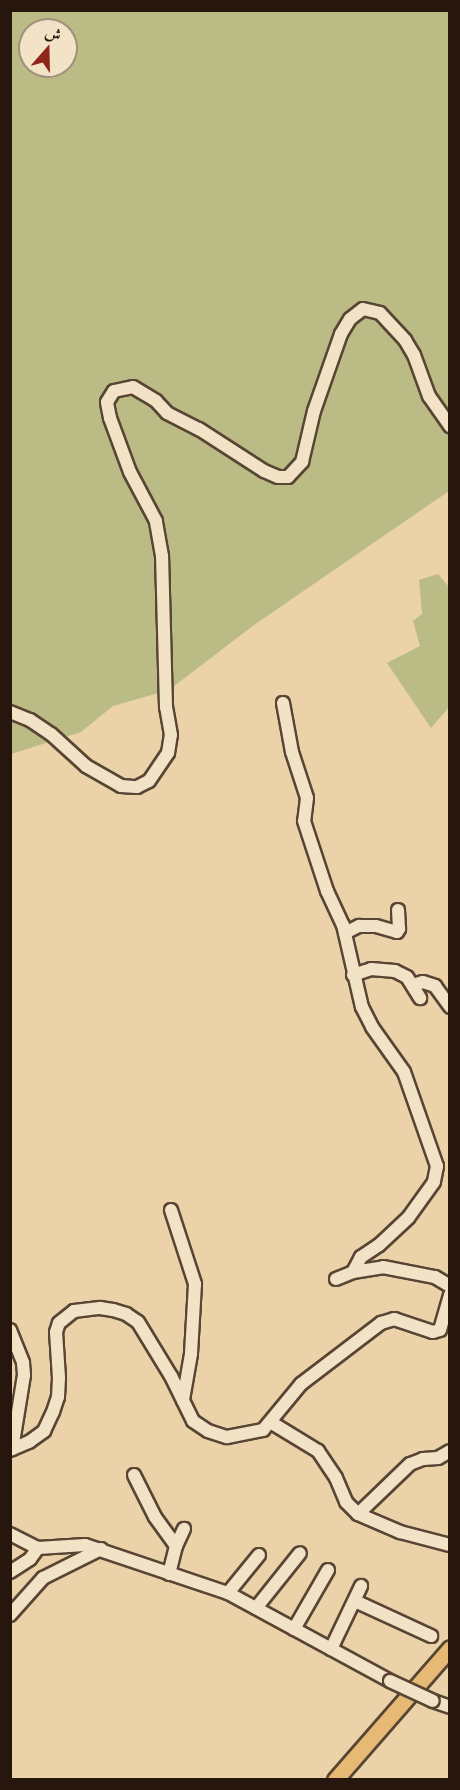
<!DOCTYPE html>
<meta charset="utf-8">
<style>
body{margin:0}
#map{position:relative;width:460px;height:1790px;overflow:hidden;background:#ebd2a8;font-family:"Gentium Book Plus",Amiri,serif}
div>[style]{position:absolute}
.green>*{inset:0;background:#bbbb85}
.roads{filter:drop-shadow(2px 0 #584534) drop-shadow(-2px 0 #584534) drop-shadow(0 2px #584534) drop-shadow(0 -2px #584534)}
.minor>*{height:12px;margin:-6px;padding:0 6px;transform-origin:6px;border-radius:6px;background:#f2e2c6}
.major>*{height:15px;margin:-7.5px;padding:0 7.5px;transform-origin:7.5px;border-radius:7.5px;background:#e6b974}
.bridges{filter:drop-shadow(2px 0 #584534) drop-shadow(-2px 0 #584534) drop-shadow(0 2px #584534) drop-shadow(0 -2px #584534)}
.minor-bridge>*{height:12px;margin:-6px;padding:0 6px;transform-origin:6px;border-radius:6px;background:#f2e2c6}
span{translate:-50% -50%;white-space:nowrap;text-align:center;line-height:1.15;-webkit-text-stroke:4.5px #f2e2c6;paint-order:stroke}
.frame{position:absolute;inset:0;border:12px solid #27160e;pointer-events:none}
.north{position:absolute;left:18px;top:18px;width:60px;height:60px;box-sizing:border-box;background:#f2e2c6;border:2px solid #a1907c;border-radius:50%;rotate:20deg;font-size:16px;font-weight:700;line-height:24px;text-align:center;color:#27160e}
.north::after{content:'';display:block;margin:auto;width:21px;height:27px;background:#8f2418;clip-path:polygon(50% 0,100% 100%,50% 72%,0 100%)}
</style>
<div id="map">
<div class="green">
<div style="clip-path:polygon(evenodd,11px 11px,449px 11px,449px 491px,254px 625px,169px 690px,113px 706px,81px 732px,11px 754px,11px 11px,30px 30px,66px 30px,66px 66px,30px 66px,30px 30px)"></div>
<div style="clip-path:polygon(438px 574px,449px 587px,450px 706px,431px 728px,387px 663px,420px 646px,413px 621px,422px 614px,419px 580px)"></div>
</div>
<div class="roads">
<div class="minor">
<div style="left:283px;top:703px;width:50px;rotate:79.6deg"></div>
<div style="left:292px;top:752px;width:48px;rotate:71.9deg"></div>
<div style="left:307px;top:798px;width:23px;rotate:97deg"></div>
<div style="left:304px;top:821px;width:74px;rotate:71.8deg"></div>
<div style="left:327px;top:891px;width:38px;rotate:65deg"></div>
<div style="left:343px;top:925px;width:84px;rotate:77deg"></div>
<div style="left:362px;top:1007px;width:22px;rotate:63deg"></div>
<div style="left:372px;top:1027px;width:55px;rotate:54.6deg"></div>
<div style="left:404px;top:1072px;width:100px;rotate:70.7deg"></div>
<div style="left:437px;top:1166px;width:16px;rotate:101deg"></div>
<div style="left:434px;top:1182px;width:44px;rotate:125.8deg"></div>
<div style="left:408px;top:1218px;width:40px;rotate:137deg"></div>
<div style="left:379px;top:1245px;width:22px;rotate:146deg"></div>
<div style="left:361px;top:1257px;width:17px;rotate:118deg"></div>
<div style="left:10px;top:712px;width:22px;rotate:22deg"></div>
<div style="left:30px;top:720px;width:25px;rotate:34deg"></div>
<div style="left:51px;top:734px;width:47px;rotate:42.4deg"></div>
<div style="left:86px;top:766px;width:40px;rotate:29.7deg"></div>
<div style="left:121px;top:786px;width:16px;rotate:4deg"></div>
<div style="left:137px;top:787px;width:13px;rotate:-27deg"></div>
<div style="left:149px;top:781px;width:34px;rotate:-56deg"></div>
<div style="left:168px;top:753px;width:18px;rotate:-81deg"></div>
<div style="left:171px;top:735px;width:28px;rotate:-100deg"></div>
<div style="left:166px;top:707px;width:151px;rotate:-91.5deg"></div>
<div style="left:162px;top:556px;width:36px;rotate:-100deg"></div>
<div style="left:156px;top:521px;width:55px;rotate:-118deg"></div>
<div style="left:130px;top:472px;width:58px;rotate:-110.3deg"></div>
<div style="left:110px;top:418px;width:16px;rotate:-101deg"></div>
<div style="left:107px;top:402px;width:13px;rotate:-58deg"></div>
<div style="left:114px;top:391px;width:19px;rotate:-12deg"></div>
<div style="left:133px;top:387px;width:27px;rotate:31deg"></div>
<div style="left:156px;top:401px;width:16px;rotate:47deg"></div>
<div style="left:167px;top:413px;width:36px;rotate:27deg"></div>
<div style="left:199px;top:429px;width:77px;rotate:32.9deg"></div>
<div style="left:264px;top:471px;width:15px;rotate:23deg"></div>
<div style="left:278px;top:477px;width:10px"></div>
<div style="left:288px;top:477px;width:21px;rotate:-47deg"></div>
<div style="left:302px;top:462px;width:52px;rotate:-76.8deg"></div>
<div style="left:314px;top:411px;width:82px;rotate:-70.7deg"></div>
<div style="left:341px;top:334px;width:17px;rotate:-59deg"></div>
<div style="left:350px;top:319px;width:16px;rotate:-38deg"></div>
<div style="left:363px;top:309px;width:17px;rotate:13deg"></div>
<div style="left:380px;top:313px;width:37px;rotate:47deg"></div>
<div style="left:405px;top:340px;width:17px;rotate:59deg"></div>
<div style="left:414px;top:355px;width:44px;rotate:69.9deg"></div>
<div style="left:429px;top:396px;width:37px;rotate:55deg"></div>
<div style="left:345px;top:933px;width:16px;rotate:-27deg"></div>
<div style="left:359px;top:926px;width:17px"></div>
<div style="left:376px;top:926px;width:22px;rotate:16deg"></div>
<div style="left:397px;top:932px;width:4px;rotate:-56deg"></div>
<div style="left:399px;top:929px;width:19px;rotate:-93deg"></div>
<div style="left:353px;top:975px;width:19px;rotate:-18deg"></div>
<div style="left:371px;top:969px;width:24px;rotate:5deg"></div>
<div style="left:395px;top:971px;width:13px;rotate:27deg"></div>
<div style="left:407px;top:977px;width:25px;rotate:58deg"></div>
<div style="left:413px;top:985px;width:10px;rotate:-17deg"></div>
<div style="left:423px;top:982px;width:13px;rotate:18deg"></div>
<div style="left:435px;top:986px;width:26px;rotate:54deg"></div>
<div style="left:171px;top:1210px;width:78px;rotate:72deg"></div>
<div style="left:195px;top:1284px;width:70px;rotate:93.3deg"></div>
<div style="left:191px;top:1354px;width:47px;rotate:99.9deg"></div>
<div style="left:336px;top:1279px;width:18px;rotate:-22deg"></div>
<div style="left:353px;top:1272px;width:30px;rotate:-9deg"></div>
<div style="left:383px;top:1267px;width:53px;rotate:10.9deg"></div>
<div style="left:435px;top:1277px;width:17px;rotate:31deg"></div>
<div style="left:10px;top:1330px;width:35px;rotate:68deg"></div>
<div style="left:23px;top:1363px;width:12px;rotate:85deg"></div>
<div style="left:24px;top:1375px;width:75px;rotate:99.2deg"></div>
<div style="left:272px;top:1423px;width:54px;rotate:31.3deg"></div>
<div style="left:318px;top:1451px;width:32px;rotate:56deg"></div>
<div style="left:336px;top:1478px;width:26px;rotate:67deg"></div>
<div style="left:346px;top:1502px;width:17px;rotate:45deg"></div>
<div style="left:358px;top:1514px;width:46px;rotate:23.2deg"></div>
<div style="left:400px;top:1532px;width:52px;rotate:14.6deg"></div>
<div style="left:10px;top:1450px;width:21px;rotate:-23deg"></div>
<div style="left:29px;top:1442px;width:19px;rotate:-36deg"></div>
<div style="left:44px;top:1431px;width:21px;rotate:-65deg"></div>
<div style="left:53px;top:1412px;width:16px;rotate:-72deg"></div>
<div style="left:58px;top:1397px;width:19px;rotate:-87deg"></div>
<div style="left:59px;top:1378px;width:46px;rotate:-93.7deg"></div>
<div style="left:56px;top:1332px;width:9px;rotate:-72deg"></div>
<div style="left:59px;top:1323px;width:19px;rotate:-39deg"></div>
<div style="left:74px;top:1311px;width:26px;rotate:-7deg"></div>
<div style="left:100px;top:1308px;width:13px;rotate:9deg"></div>
<div style="left:113px;top:1310px;width:14px;rotate:17deg"></div>
<div style="left:126px;top:1314px;width:14px;rotate:34deg"></div>
<div style="left:138px;top:1322px;width:63px;rotate:58.6deg"></div>
<div style="left:171px;top:1376px;width:50px;rotate:63.9deg"></div>
<div style="left:193px;top:1421px;width:18px;rotate:34deg"></div>
<div style="left:208px;top:1431px;width:20px;rotate:18deg"></div>
<div style="left:227px;top:1437px;width:37px;rotate:-11deg"></div>
<div style="left:263px;top:1430px;width:60px;rotate:-50.4deg"></div>
<div style="left:301px;top:1384px;width:101px;rotate:-37.3deg"></div>
<div style="left:381px;top:1323px;width:14px;rotate:-17deg"></div>
<div style="left:394px;top:1319px;width:41px;rotate:18.4deg"></div>
<div style="left:433px;top:1332px;width:7px;rotate:-16deg"></div>
<div style="left:440px;top:1330px;width:37px;rotate:-74deg"></div>
<div style="left:134px;top:1475px;width:47px;rotate:63.4deg"></div>
<div style="left:155px;top:1517px;width:36px;rotate:54deg"></div>
<div style="left:358px;top:1514px;width:72px;rotate:-43.9deg"></div>
<div style="left:410px;top:1464px;width:14px;rotate:-21deg"></div>
<div style="left:423px;top:1459px;width:15px;rotate:-4deg"></div>
<div style="left:438px;top:1458px;width:14px;rotate:-30deg"></div>
<div style="left:10px;top:1534px;width:31px;rotate:27deg"></div>
<div style="left:38px;top:1548px;width:47px;rotate:-3.7deg"></div>
<div style="left:85px;top:1545px;width:151px;rotate:18.6deg"></div>
<div style="left:228px;top:1593px;width:184px;rotate:28.5deg"></div>
<div style="left:10px;top:1572px;width:24px;rotate:-33deg"></div>
<div style="left:30px;top:1559px;width:14px;rotate:-54deg"></div>
<div style="left:169px;top:1574px;width:29px;rotate:-76deg"></div>
<div style="left:176px;top:1546px;width:19px;rotate:-65deg"></div>
<div style="left:228px;top:1593px;width:49px;rotate:-50.8deg"></div>
<div style="left:355px;top:1601px;width:84px;rotate:24.7deg"></div>
<div style="left:256px;top:1608px;width:70px;rotate:-51.3deg"></div>
<div style="left:10px;top:1615px;width:50px;rotate:-48.3deg"></div>
<div style="left:43px;top:1578px;width:65px;rotate:-26.6deg"></div>
<div style="left:294px;top:1629px;width:68px;rotate:-60deg"></div>
<div style="left:331px;top:1649px;width:70px;rotate:-64.5deg"></div>
<div style="left:433px;top:1701px;width:18px;rotate:19deg"></div>
</div>
<div class="major">
<div style="left:335px;top:1780px;width:175px;rotate:-48.9deg"></div>
</div>
</div>
<div class="bridges">
<div class="minor-bridge">
<div style="left:390px;top:1681px;width:47px;rotate:24.9deg"></div>
</div>
</div>
<div class="frame"></div>
<div class="north">ش</div>
</div>
